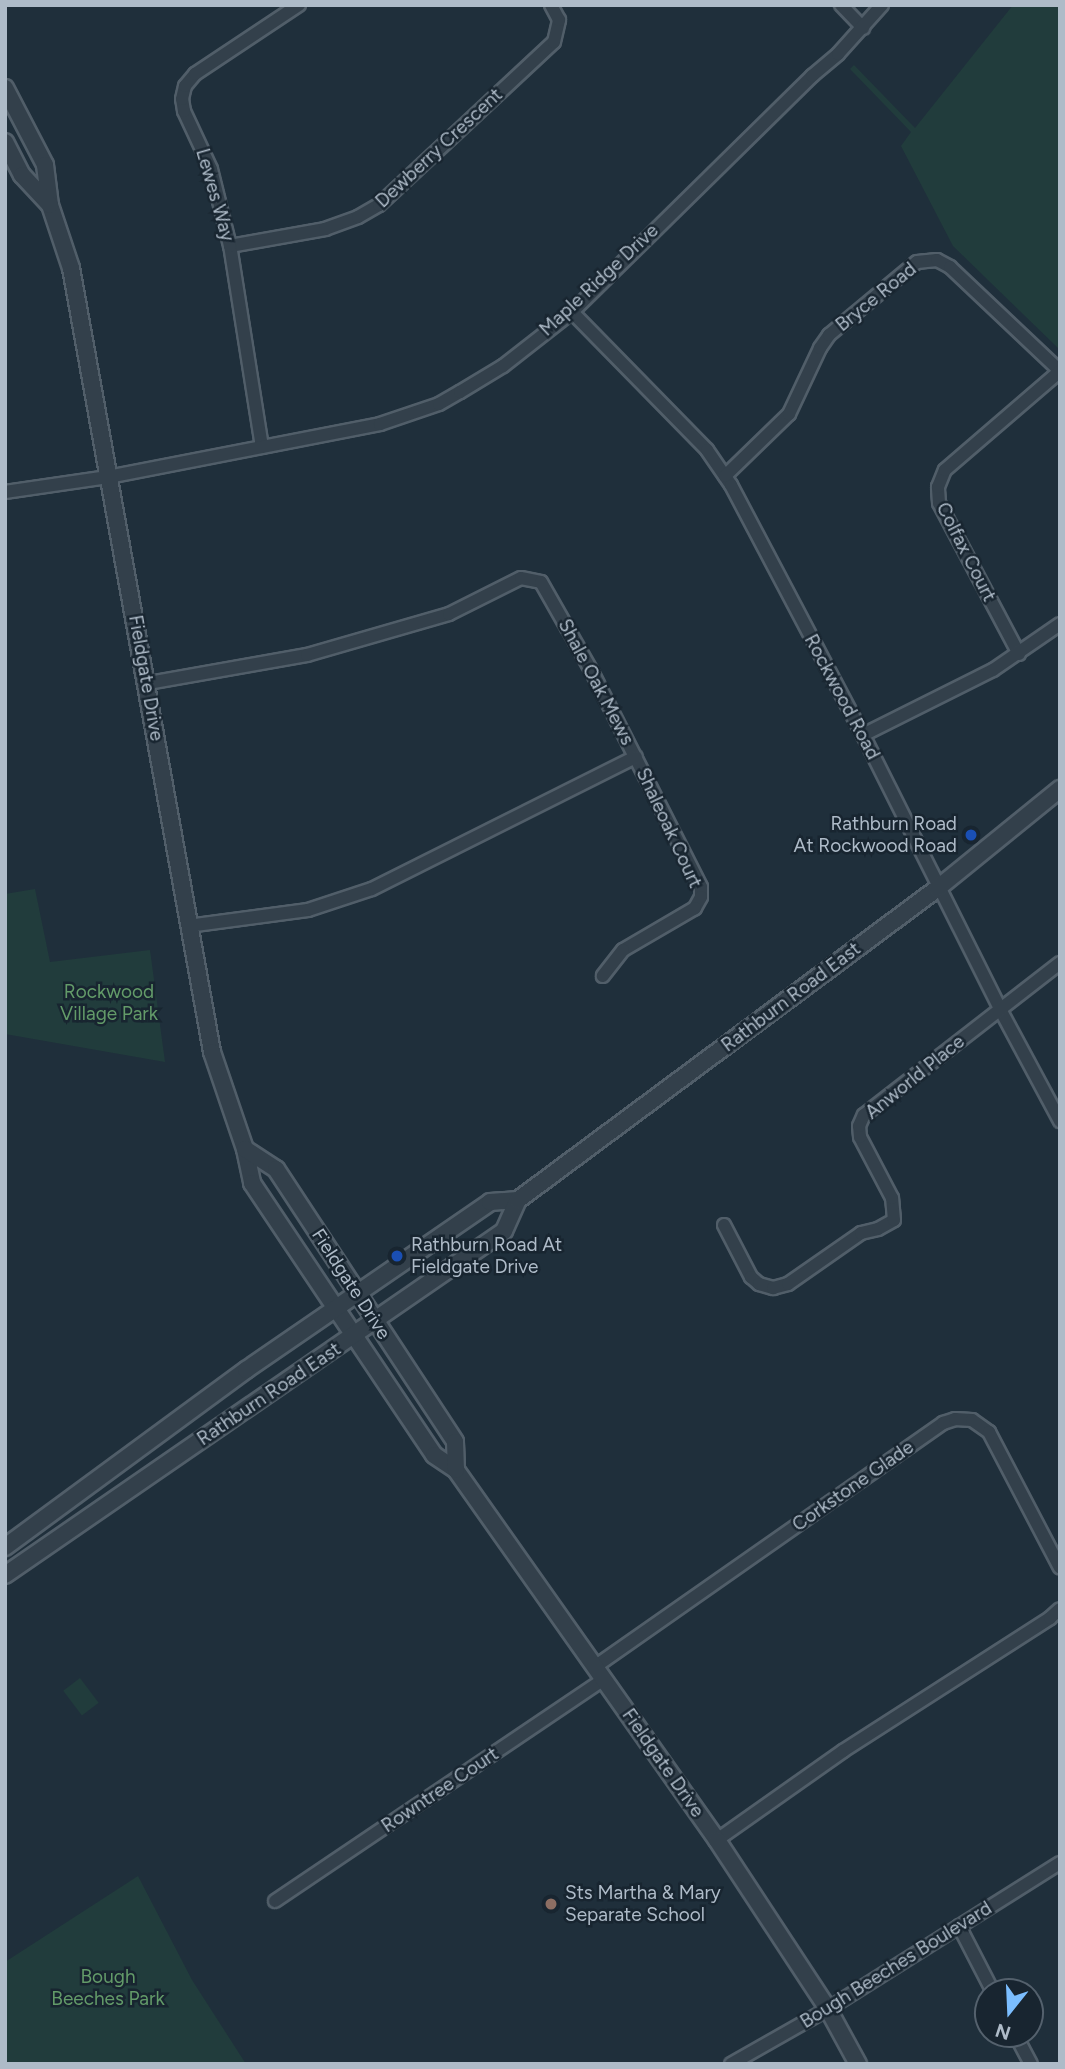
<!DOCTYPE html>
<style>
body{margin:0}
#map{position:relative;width:1065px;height:2069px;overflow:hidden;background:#1f2f3b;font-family:Figtree,sans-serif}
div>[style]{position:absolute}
.green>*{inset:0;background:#213c3c;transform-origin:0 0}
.roads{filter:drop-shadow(2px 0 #515e69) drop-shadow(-2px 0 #515e69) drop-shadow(0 2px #515e69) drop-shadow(0 -2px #515e69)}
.minor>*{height:12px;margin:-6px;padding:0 6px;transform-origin:6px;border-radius:6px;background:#33404b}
.tertiary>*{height:16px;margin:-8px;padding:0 8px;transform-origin:8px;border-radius:8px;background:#33404b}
.dots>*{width:19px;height:19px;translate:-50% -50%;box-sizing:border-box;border:4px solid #182530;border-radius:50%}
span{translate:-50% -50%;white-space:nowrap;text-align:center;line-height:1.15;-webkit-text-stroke:5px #182530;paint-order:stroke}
.street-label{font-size:19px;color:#aebbc8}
.poi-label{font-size:19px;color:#aebbc8}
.right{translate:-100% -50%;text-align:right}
.left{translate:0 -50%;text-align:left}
.park-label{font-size:19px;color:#639b69}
.frame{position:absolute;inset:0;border:7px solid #aebbc8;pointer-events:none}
.north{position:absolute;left:974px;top:1978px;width:70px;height:70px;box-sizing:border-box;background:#182530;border:2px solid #54616d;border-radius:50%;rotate:198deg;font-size:19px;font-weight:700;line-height:28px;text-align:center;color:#aebbc8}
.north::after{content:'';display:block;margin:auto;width:24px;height:32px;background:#7bbeff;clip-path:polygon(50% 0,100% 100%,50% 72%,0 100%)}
</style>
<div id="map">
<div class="green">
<div style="clip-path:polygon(1013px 5px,1060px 5px,1060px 350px,953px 246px,901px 146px,911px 132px,850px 69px,854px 65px,915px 128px)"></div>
<div style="clip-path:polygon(35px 889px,50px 962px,150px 950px,165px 1062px,5px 1034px,5px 894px)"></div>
<div style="left:80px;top:1678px;width:31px;height:21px;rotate:53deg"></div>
<div style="clip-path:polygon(138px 1876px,192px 1980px,246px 2064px,5px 2064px,5px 1962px)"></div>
</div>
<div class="roads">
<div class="minor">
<div style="left:841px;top:5px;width:32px;rotate:46deg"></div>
<div style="left:230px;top:246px;width:97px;rotate:-10.1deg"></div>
<div style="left:325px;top:229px;width:35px;rotate:-20deg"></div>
<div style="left:358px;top:217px;width:24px;rotate:-30deg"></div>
<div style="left:379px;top:205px;width:239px;rotate:-43deg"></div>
<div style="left:554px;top:42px;width:23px;rotate:-77deg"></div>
<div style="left:559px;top:20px;width:17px;rotate:-118deg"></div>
<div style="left:572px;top:312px;width:193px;rotate:45.6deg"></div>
<div style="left:707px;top:450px;width:42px;rotate:55.6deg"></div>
<div style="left:731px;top:485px;width:283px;rotate:62.2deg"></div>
<div style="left:863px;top:735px;width:309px;rotate:63.4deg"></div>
<div style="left:1001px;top:1011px;width:125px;rotate:61.8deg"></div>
<div style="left:262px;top:447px;width:204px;rotate:-99deg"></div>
<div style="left:230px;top:246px;width:79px;rotate:-103.9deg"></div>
<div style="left:211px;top:169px;width:64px;rotate:-115deg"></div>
<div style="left:184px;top:111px;width:12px;rotate:-99deg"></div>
<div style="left:182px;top:99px;width:13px;rotate:-77deg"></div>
<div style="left:185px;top:86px;width:16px;rotate:-50deg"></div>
<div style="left:195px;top:74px;width:125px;rotate:-33.6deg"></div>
<div style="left:725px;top:476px;width:89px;rotate:-44.1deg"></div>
<div style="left:789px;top:414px;width:73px;rotate:-64.8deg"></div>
<div style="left:820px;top:348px;width:16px;rotate:-55deg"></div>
<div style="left:829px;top:335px;width:114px;rotate:-39.7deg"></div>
<div style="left:917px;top:262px;width:20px;rotate:-6deg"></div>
<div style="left:937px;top:260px;width:15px;rotate:28deg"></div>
<div style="left:950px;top:267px;width:151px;rotate:43.4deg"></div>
<div style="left:5px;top:492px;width:104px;rotate:-8.3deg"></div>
<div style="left:108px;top:477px;width:277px;rotate:-11deg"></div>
<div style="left:380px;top:424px;width:62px;rotate:-18.7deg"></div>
<div style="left:439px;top:404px;width:24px;rotate:-30deg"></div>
<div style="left:460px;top:392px;width:50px;rotate:-31.2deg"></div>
<div style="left:503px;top:366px;width:88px;rotate:-38deg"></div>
<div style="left:572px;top:312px;width:337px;rotate:-44.5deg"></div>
<div style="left:812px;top:76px;width:34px;rotate:-40deg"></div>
<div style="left:838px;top:54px;width:66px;rotate:-48.1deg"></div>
<div style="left:1019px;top:654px;width:171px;rotate:-117.9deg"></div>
<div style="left:939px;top:503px;width:16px;rotate:-94deg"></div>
<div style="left:938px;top:487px;width:18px;rotate:-68deg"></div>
<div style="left:945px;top:470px;width:152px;rotate:-40.7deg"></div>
<div style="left:148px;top:683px;width:161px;rotate:-10deg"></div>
<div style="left:307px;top:655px;width:148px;rotate:-16.1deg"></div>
<div style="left:449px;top:614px;width:80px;rotate:-26.6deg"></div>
<div style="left:521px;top:578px;width:20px;rotate:11deg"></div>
<div style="left:541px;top:582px;width:101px;rotate:60.4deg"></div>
<div style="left:591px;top:670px;width:243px;rotate:63.1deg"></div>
<div style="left:701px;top:887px;width:10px;rotate:90deg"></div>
<div style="left:701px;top:897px;width:13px;rotate:119deg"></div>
<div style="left:695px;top:908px;width:83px;rotate:149.7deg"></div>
<div style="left:623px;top:950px;width:33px;rotate:128deg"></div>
<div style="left:863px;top:735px;width:145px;rotate:-26.6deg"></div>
<div style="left:993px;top:670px;width:81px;rotate:-34.5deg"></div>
<div style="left:188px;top:926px;width:121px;rotate:-7.6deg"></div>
<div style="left:308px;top:910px;width:67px;rotate:-18.2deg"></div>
<div style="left:372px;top:889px;width:295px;rotate:-26.6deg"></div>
<div style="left:724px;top:1225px;width:59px;rotate:62.6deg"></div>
<div style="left:751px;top:1277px;width:11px;rotate:41deg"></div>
<div style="left:759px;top:1284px;width:15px;rotate:16deg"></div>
<div style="left:773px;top:1288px;width:16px;rotate:-15deg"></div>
<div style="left:788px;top:1284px;width:89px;rotate:-34.9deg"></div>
<div style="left:861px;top:1233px;width:17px;rotate:-13deg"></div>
<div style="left:878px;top:1229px;width:18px;rotate:-29deg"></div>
<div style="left:894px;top:1220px;width:22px;rotate:-95deg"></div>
<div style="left:892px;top:1198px;width:69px;rotate:-117.7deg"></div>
<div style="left:860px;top:1137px;width:11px;rotate:-95deg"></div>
<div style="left:859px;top:1126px;width:12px;rotate:-66deg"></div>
<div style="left:864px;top:1115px;width:248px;rotate:-37.8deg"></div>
<div style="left:596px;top:1666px;width:424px;rotate:-35deg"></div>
<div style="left:943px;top:1423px;width:13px;rotate:-18deg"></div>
<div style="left:955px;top:1419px;width:17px;rotate:3deg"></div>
<div style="left:972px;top:1420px;width:21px;rotate:35deg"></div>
<div style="left:989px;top:1432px;width:153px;rotate:62.4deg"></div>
<div style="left:717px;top:1840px;width:154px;rotate:-35.2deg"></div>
<div style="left:843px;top:1751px;width:246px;rotate:-32.7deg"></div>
<div style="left:1050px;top:1618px;width:13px;rotate:-42deg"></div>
<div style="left:275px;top:1901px;width:397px;rotate:-34deg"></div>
<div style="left:959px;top:1926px;width:74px;rotate:62.7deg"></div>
<div style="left:1015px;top:2034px;width:34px;rotate:62deg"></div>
<div style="left:731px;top:2064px;width:112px;rotate:-29.6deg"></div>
<div style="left:828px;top:2009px;width:274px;rotate:-32.2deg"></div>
</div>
<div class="tertiary">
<div style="left:5px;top:88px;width:87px;rotate:62.5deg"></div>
<div style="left:45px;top:165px;width:40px;rotate:82.9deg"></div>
<div style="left:50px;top:205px;width:66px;rotate:71.6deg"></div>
<div style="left:71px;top:268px;width:797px;rotate:79.8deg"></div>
<div style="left:212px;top:1052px;width:102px;rotate:71.2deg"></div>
<div style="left:245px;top:1149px;width:35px;rotate:78deg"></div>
<div style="left:252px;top:1183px;width:327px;rotate:56.2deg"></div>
<div style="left:434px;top:1455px;width:27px;rotate:34deg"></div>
<div style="left:456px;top:1470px;width:453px;rotate:54.8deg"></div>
<div style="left:717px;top:1840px;width:202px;rotate:56.7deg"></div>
<div style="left:828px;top:2009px;width:63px;rotate:61.4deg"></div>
<div style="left:5px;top:142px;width:37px;rotate:63deg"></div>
<div style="left:22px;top:175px;width:41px;rotate:47deg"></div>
<div style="left:245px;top:1149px;width:37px;rotate:33deg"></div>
<div style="left:276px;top:1169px;width:326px;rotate:56.7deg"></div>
<div style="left:455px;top:1442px;width:28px;rotate:88deg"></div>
<div style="left:5px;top:1547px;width:299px;rotate:-36.3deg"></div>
<div style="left:246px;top:1370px;width:296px;rotate:-34.5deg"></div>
<div style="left:490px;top:1202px;width:28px;rotate:-4deg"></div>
<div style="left:5px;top:1575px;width:606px;rotate:-34.58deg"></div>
<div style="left:504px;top:1231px;width:34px;rotate:-66deg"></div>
<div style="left:518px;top:1200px;width:523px;rotate:-36.61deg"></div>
<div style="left:938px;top:888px;width:157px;rotate:-39.1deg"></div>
</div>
</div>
<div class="dots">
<div style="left:971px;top:835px;background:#1a4fb4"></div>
<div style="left:397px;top:1256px;background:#1a4fb4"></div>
<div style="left:551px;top:1904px;background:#8d6e63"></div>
</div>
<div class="street-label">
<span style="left:439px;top:148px;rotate:-43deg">Dewberry Crescent</span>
<span style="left:215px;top:195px;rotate:74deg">Lewes Way</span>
<span style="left:599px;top:280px;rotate:-43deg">Maple Ridge Drive</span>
<span style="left:876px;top:297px;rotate:-39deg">Bryce Road</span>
<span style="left:966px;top:552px;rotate:63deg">Colfax Court</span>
<span style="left:146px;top:678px;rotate:80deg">Fieldgate Drive</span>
<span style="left:596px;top:682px;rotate:62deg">Shale Oak Mews</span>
<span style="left:842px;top:697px;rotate:62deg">Rockwood Road</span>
<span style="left:669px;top:828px;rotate:65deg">Shaleoak Court</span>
<span style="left:791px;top:997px;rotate:-37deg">Rathburn Road East</span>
<span style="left:915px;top:1077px;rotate:-39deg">Anworld Place</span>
<span style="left:351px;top:1284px;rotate:57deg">Fieldgate Drive</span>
<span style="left:269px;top:1394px;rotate:-34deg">Rathburn Road East</span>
<span style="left:853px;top:1486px;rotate:-35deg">Corkstone Glade</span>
<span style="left:663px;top:1763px;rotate:55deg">Fieldgate Drive</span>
<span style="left:440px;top:1790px;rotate:-34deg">Rowntree Court</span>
<span style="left:896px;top:1965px;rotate:-32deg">Bough Beeches Boulevard</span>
</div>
<div class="poi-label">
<span class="right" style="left:957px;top:835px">Rathburn Road<br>At Rockwood Road</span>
<span class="left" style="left:411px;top:1256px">Rathburn Road At<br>Fieldgate Drive</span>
<span class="left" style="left:565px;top:1904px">Sts Martha &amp; Mary<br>Separate School</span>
</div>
<div class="park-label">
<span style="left:109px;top:1003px">Rockwood<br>Village Park</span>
<span style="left:108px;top:1988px">Bough<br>Beeches Park</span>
</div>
<div class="frame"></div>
<div class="north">N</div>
</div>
